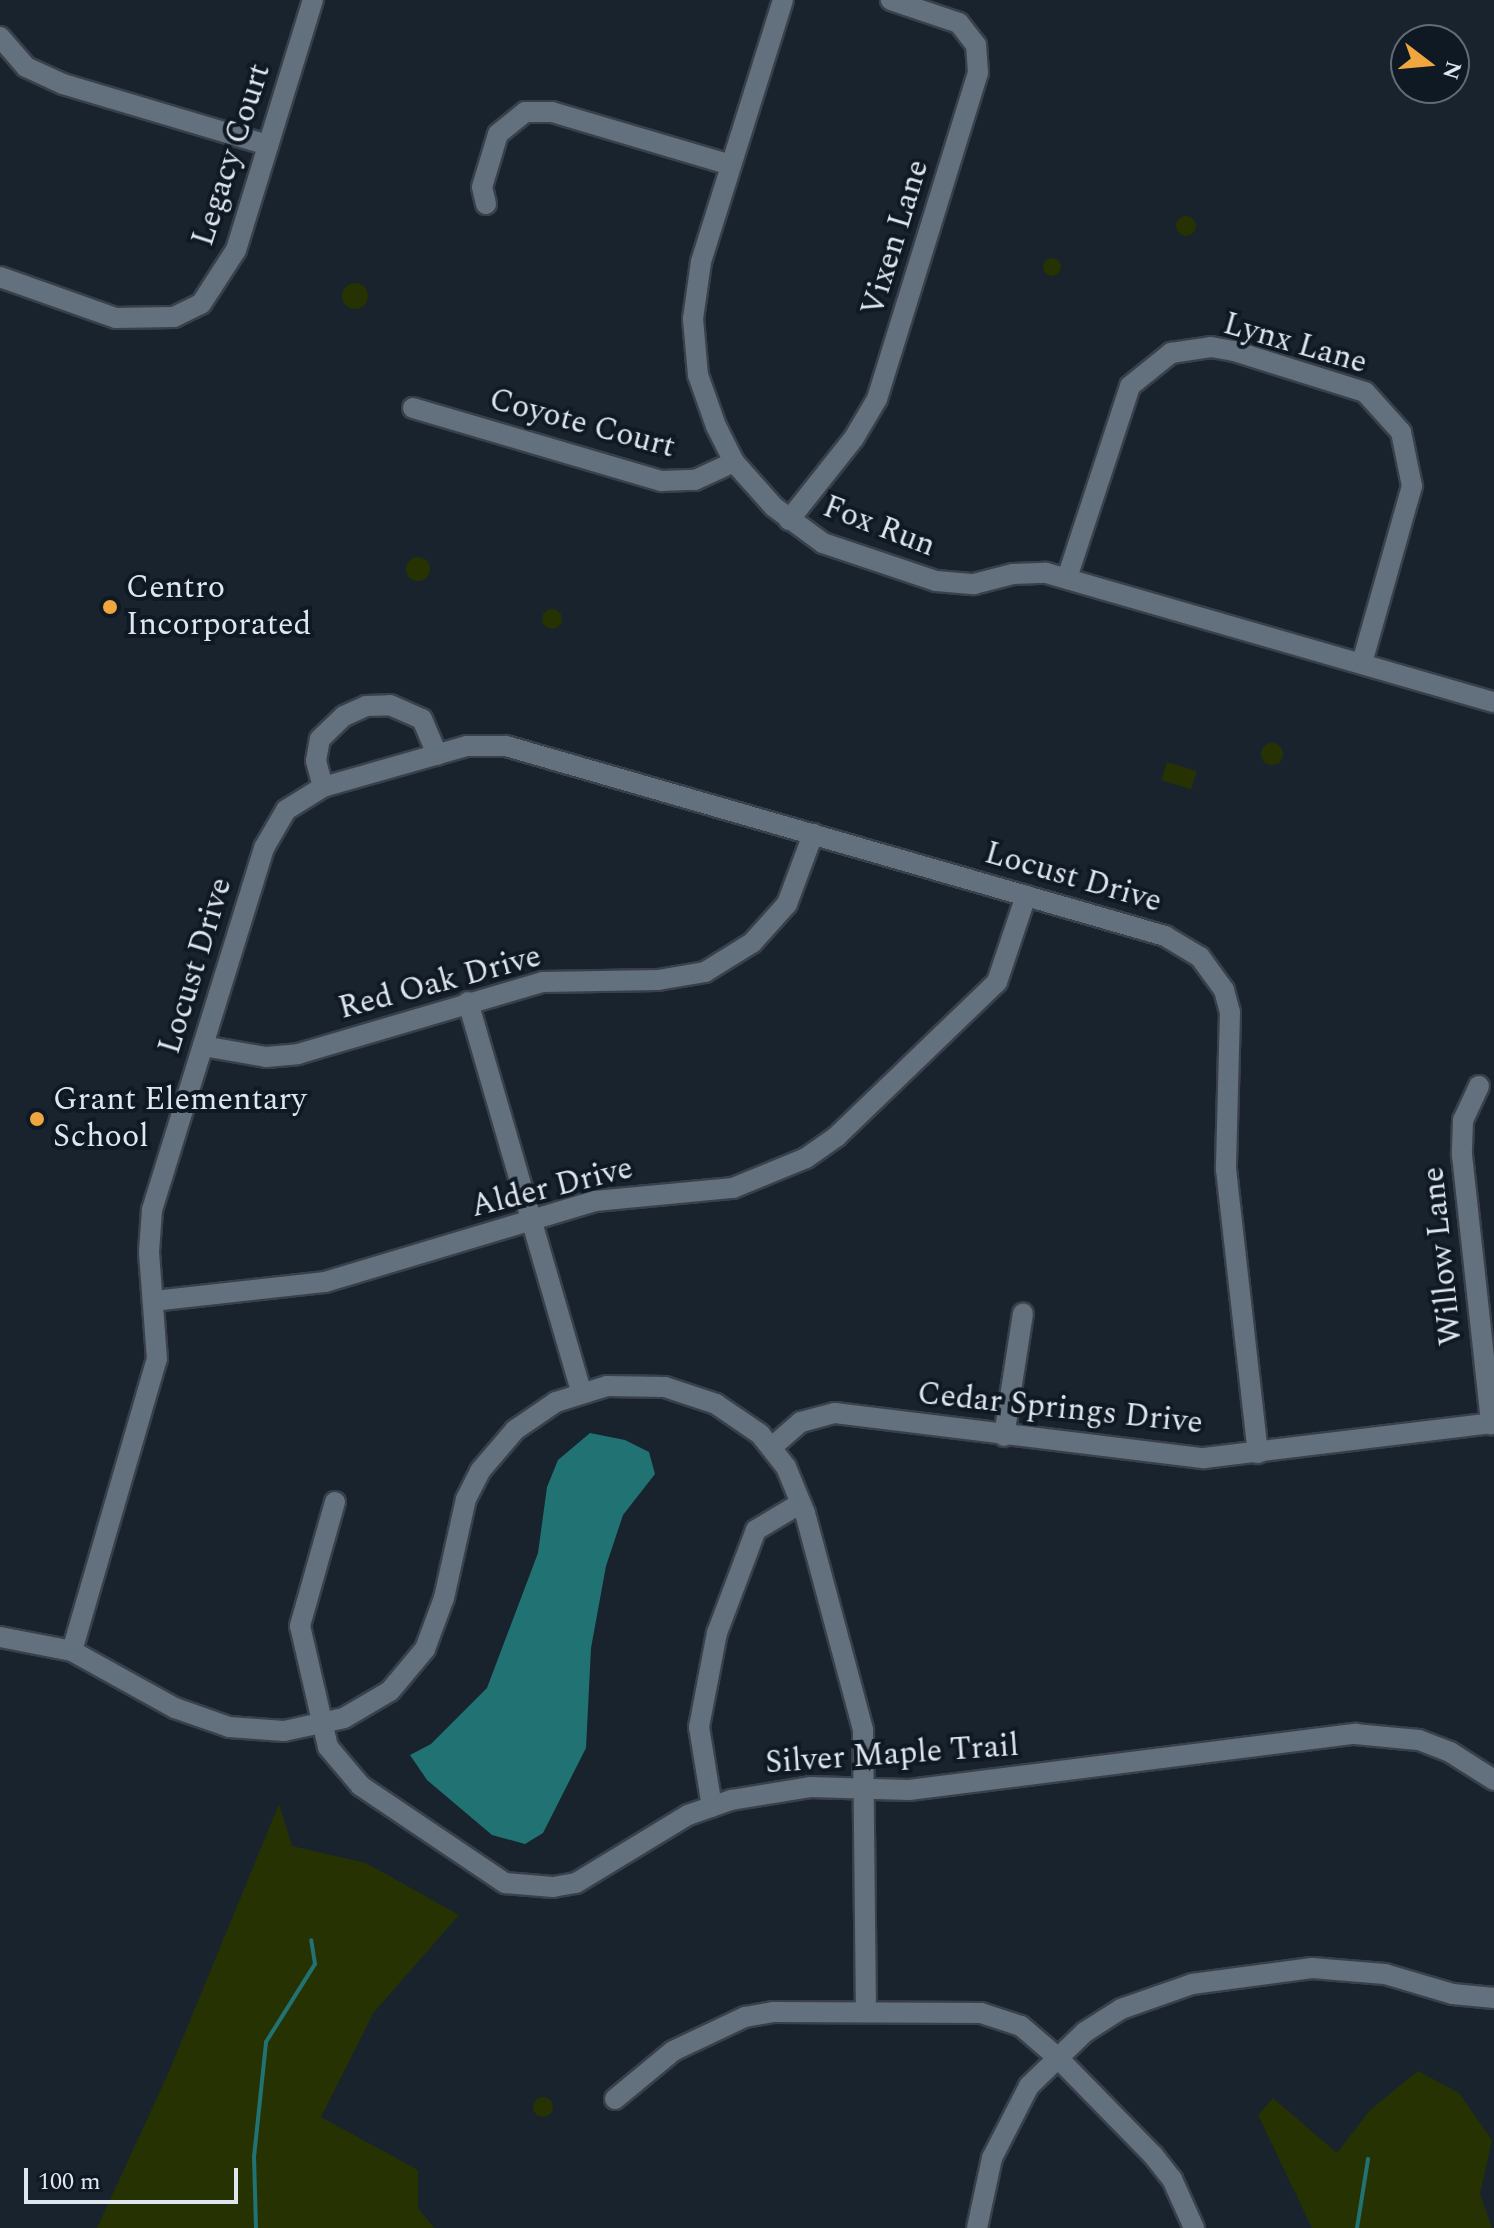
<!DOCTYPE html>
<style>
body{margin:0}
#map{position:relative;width:1494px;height:2228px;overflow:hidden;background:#18232e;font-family:Spectral,serif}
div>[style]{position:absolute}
.green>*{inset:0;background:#273202;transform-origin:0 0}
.round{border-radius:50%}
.water>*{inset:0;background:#217273}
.stream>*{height:4px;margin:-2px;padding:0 2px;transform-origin:2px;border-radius:2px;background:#217273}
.roads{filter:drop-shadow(2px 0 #39404a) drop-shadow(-2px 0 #39404a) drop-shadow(0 2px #39404a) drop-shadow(0 -2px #39404a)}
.minor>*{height:20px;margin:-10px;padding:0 10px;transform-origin:10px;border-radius:10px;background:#63707e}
.dots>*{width:22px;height:22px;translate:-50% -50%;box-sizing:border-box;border:4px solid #0f1924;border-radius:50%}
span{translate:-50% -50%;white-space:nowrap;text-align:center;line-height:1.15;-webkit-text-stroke:8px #0f1924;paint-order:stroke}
.street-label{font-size:32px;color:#dfe6ee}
.poi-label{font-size:32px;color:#dfe6ee}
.left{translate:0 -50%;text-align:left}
.north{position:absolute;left:1390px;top:24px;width:80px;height:80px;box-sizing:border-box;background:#0f1924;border:2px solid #626b75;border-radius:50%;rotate:106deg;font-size:22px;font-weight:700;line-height:32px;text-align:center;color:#dfe6ee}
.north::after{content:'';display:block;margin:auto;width:28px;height:36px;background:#f0a63e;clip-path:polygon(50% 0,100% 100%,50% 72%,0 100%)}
.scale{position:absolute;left:24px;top:2168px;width:214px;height:36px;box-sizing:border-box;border:4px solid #dfe6ee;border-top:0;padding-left:10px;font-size:24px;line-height:28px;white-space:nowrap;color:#dfe6ee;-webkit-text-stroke:6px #0f1924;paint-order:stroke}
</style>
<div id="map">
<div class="green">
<div class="round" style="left:1176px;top:216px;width:20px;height:20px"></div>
<div class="round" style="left:1043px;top:258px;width:18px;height:18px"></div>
<div class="round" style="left:342px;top:283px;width:26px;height:26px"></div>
<div class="round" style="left:406px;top:557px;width:24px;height:24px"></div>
<div class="round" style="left:542px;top:609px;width:20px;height:20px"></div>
<div class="round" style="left:1261px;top:743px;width:22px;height:22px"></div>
<div style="left:1167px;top:762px;width:31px;height:19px;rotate:17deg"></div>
<div style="clip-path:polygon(279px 1804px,292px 1846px,366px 1863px,459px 1915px,374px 2012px,321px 2117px,418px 2170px,418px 2208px,434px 2228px,97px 2228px,168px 2074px)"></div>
<div style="clip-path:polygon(1418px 2071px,1459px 2093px,1492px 2140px,1480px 2194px,1492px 2228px,1312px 2228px,1258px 2115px,1273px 2098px,1337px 2153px,1370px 2110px)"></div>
<div class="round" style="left:533px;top:2097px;width:20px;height:20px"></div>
</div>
<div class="water">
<div style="clip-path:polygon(590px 1433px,625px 1440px,649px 1452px,655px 1474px,623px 1515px,606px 1566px,591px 1648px,586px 1748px,543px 1833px,525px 1844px,492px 1835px,427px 1780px,410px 1755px,431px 1744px,487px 1688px,538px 1553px,547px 1487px,558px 1460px)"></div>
</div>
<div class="stream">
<div style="left:256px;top:2228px;width:71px;rotate:-91.6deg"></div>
<div style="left:254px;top:2157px;width:116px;rotate:-84deg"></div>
<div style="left:266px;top:2042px;width:92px;rotate:-57.9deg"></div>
<div style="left:315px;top:1964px;width:24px;rotate:-99deg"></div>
<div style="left:1357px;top:2228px;width:70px;rotate:-80.9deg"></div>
</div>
<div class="roads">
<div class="minor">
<div style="left:783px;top:0;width:275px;rotate:107.4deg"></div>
<div style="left:701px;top:262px;width:58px;rotate:98deg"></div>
<div style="left:693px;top:319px;width:56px;rotate:84.9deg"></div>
<div style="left:698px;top:375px;width:54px;rotate:70.6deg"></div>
<div style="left:716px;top:426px;width:40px;rotate:63.4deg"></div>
<div style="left:734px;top:462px;width:60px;rotate:48.4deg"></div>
<div style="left:774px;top:507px;width:61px;rotate:36.3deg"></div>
<div style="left:823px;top:543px;width:119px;rotate:18.6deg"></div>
<div style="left:936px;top:581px;width:38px;rotate:5deg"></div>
<div style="left:974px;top:584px;width:40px;rotate:-14.4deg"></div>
<div style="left:1013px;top:574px;width:33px;rotate:-2deg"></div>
<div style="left:1046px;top:573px;width:466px;rotate:16.1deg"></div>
<div style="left:0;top:37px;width:40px;rotate:49deg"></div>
<div style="left:26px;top:67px;width:41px;rotate:24.7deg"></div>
<div style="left:63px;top:84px;width:214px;rotate:16.6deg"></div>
<div style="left:486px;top:204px;width:17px;rotate:-103deg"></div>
<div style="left:482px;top:187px;width:55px;rotate:-73.2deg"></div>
<div style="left:498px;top:134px;width:35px;rotate:-39deg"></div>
<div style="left:525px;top:112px;width:27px"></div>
<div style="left:552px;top:112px;width:187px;rotate:16.5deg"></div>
<div style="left:0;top:277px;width:123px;rotate:19.5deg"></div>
<div style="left:116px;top:318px;width:58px;rotate:-1deg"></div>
<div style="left:174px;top:317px;width:30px;rotate:-26deg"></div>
<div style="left:201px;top:304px;width:64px;rotate:-57.1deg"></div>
<div style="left:236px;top:250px;width:262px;rotate:-72.9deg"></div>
<div style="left:413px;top:408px;width:259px;rotate:16.4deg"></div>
<div style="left:661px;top:481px;width:34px;rotate:-2deg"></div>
<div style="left:695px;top:480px;width:43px;rotate:-24.8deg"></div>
<div style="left:789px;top:520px;width:105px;rotate:-51.6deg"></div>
<div style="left:854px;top:438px;width:45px;rotate:-59.5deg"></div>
<div style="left:877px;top:399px;width:341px;rotate:-72.8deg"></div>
<div style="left:978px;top:73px;width:28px;rotate:-94deg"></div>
<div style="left:976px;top:45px;width:28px;rotate:-128deg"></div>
<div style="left:959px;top:23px;width:72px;rotate:-161.3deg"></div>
<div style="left:1067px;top:578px;width:202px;rotate:-71.8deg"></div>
<div style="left:1130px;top:386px;width:53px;rotate:-38.8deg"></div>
<div style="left:1171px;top:353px;width:40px;rotate:-8.5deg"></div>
<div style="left:1211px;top:347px;width:23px;rotate:10deg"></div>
<div style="left:1234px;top:351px;width:137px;rotate:17.4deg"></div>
<div style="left:1365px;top:392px;width:54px;rotate:48deg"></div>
<div style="left:1401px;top:432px;width:55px;rotate:78.5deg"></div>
<div style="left:1412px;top:486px;width:184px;rotate:105.8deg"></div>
<div style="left:323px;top:787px;width:27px;rotate:-105deg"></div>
<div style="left:316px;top:761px;width:22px;rotate:-80deg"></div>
<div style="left:320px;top:739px;width:33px;rotate:-44deg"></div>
<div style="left:344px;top:716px;width:24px;rotate:-24deg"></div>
<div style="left:366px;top:706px;width:24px;rotate:-2deg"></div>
<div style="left:390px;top:705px;width:35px;rotate:24deg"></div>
<div style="left:422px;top:719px;width:39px;rotate:67deg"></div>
<div style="left:468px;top:1002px;width:406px;rotate:73.8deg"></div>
<div style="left:203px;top:1046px;width:64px;rotate:9.9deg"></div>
<div style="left:266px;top:1057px;width:32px;rotate:-5deg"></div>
<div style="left:298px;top:1054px;width:255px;rotate:-16.4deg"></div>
<div style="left:543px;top:982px;width:115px;rotate:-1deg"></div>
<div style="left:658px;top:980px;width:48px;rotate:-9.7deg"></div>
<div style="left:705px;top:972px;width:55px;rotate:-31.7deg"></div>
<div style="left:752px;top:943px;width:52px;rotate:-48.1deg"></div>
<div style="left:787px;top:904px;width:75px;rotate:-69.6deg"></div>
<div style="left:1479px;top:1086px;width:38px;rotate:115deg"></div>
<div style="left:1463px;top:1120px;width:35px;rotate:92deg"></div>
<div style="left:1462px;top:1155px;width:271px;rotate:83.8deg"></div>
<div style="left:153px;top:1301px;width:173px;rotate:-6.3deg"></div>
<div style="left:325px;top:1282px;width:282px;rotate:-16.7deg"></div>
<div style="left:595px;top:1201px;width:139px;rotate:-5.4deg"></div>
<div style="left:733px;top:1188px;width:79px;rotate:-22.3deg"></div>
<div style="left:806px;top:1158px;width:38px;rotate:-35deg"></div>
<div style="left:837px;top:1136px;width:222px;rotate:-43.9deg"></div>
<div style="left:997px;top:982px;width:91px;rotate:-71.4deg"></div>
<div style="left:1004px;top:1436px;width:124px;rotate:-81.2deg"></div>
<div style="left:772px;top:1447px;width:38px;rotate:-41deg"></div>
<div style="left:801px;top:1422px;width:35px;rotate:-15deg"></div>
<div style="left:835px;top:1413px;width:372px;rotate:7deg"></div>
<div style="left:1204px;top:1458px;width:292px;rotate:-6.9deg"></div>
<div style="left:335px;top:1502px;width:129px;rotate:105.8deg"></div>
<div style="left:300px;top:1626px;width:124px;rotate:77deg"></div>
<div style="left:328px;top:1747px;width:51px;rotate:49.8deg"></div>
<div style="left:361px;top:1786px;width:174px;rotate:34deg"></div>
<div style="left:505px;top:1883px;width:48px;rotate:4.8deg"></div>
<div style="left:553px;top:1887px;width:23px;rotate:-10deg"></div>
<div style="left:576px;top:1883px;width:131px;rotate:-31.3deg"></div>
<div style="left:688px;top:1815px;width:46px;rotate:-19.2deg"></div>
<div style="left:731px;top:1800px;width:80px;rotate:-9.3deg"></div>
<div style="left:810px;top:1787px;width:99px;rotate:1.7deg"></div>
<div style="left:909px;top:1790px;width:450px;rotate:-7.2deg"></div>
<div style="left:1355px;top:1734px;width:64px;rotate:5.4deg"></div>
<div style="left:1419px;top:1740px;width:33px;rotate:21deg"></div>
<div style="left:1450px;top:1752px;width:52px;rotate:32.5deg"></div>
<div style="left:0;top:1637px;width:73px;rotate:11deg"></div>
<div style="left:72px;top:1651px;width:118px;rotate:29deg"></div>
<div style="left:175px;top:1708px;width:57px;rotate:19.4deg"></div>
<div style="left:229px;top:1727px;width:55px;rotate:4.2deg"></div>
<div style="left:284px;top:1731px;width:61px;rotate:-12.2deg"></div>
<div style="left:344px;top:1718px;width:53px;rotate:-30.4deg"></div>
<div style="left:390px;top:1691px;width:55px;rotate:-50.2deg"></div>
<div style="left:425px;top:1649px;width:54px;rotate:-69.6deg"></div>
<div style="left:444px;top:1598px;width:101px;rotate:-77.5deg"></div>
<div style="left:466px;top:1499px;width:31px;rotate:-63deg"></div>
<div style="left:480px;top:1471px;width:54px;rotate:-49.5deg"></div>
<div style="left:515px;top:1430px;width:50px;rotate:-34.3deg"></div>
<div style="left:556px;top:1402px;width:53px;rotate:-17.4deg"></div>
<div style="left:607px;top:1386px;width:58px;rotate:1deg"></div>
<div style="left:665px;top:1387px;width:54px;rotate:18.4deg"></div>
<div style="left:716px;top:1404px;width:53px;rotate:34.3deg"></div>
<div style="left:760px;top:1434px;width:42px;rotate:51.8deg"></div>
<div style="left:786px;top:1467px;width:50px;rotate:67.6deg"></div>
<div style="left:805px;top:1513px;width:225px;rotate:75deg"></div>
<div style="left:863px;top:1730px;width:281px;rotate:89.4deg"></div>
<div style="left:72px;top:1651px;width:304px;rotate:-73.8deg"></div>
<div style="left:157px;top:1359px;width:107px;rotate:-94.3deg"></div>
<div style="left:149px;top:1252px;width:42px;rotate:-85.9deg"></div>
<div style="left:152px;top:1210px;width:379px;rotate:-72.8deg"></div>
<div style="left:264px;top:848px;width:44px;rotate:-59.9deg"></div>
<div style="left:286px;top:810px;width:44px;rotate:-31.9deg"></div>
<div style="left:323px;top:787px;width:150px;rotate:-15.9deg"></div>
<div style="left:467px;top:746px;width:39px"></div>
<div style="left:506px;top:746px;width:686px;rotate:16.08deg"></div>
<div style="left:1165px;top:936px;width:41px;rotate:31deg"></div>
<div style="left:1200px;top:957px;width:41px;rotate:54deg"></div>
<div style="left:1224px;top:990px;width:23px;rotate:75deg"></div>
<div style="left:1230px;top:1012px;width:157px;rotate:91.5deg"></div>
<div style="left:1226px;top:1169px;width:286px;rotate:83.6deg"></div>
<div style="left:712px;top:1807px;width:81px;rotate:-99.2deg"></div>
<div style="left:699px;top:1727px;width:96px;rotate:-79.2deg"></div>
<div style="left:717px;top:1633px;width:110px;rotate:-69.3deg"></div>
<div style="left:756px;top:1530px;width:52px;rotate:-31deg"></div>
<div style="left:615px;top:2099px;width:75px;rotate:-39.6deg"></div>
<div style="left:673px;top:2051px;width:80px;rotate:-25.3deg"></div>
<div style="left:745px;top:2017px;width:28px;rotate:-10deg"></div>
<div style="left:773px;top:2012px;width:208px;rotate:0.3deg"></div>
<div style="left:981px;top:2013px;width:42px;rotate:18deg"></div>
<div style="left:1021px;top:2026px;width:48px;rotate:40.7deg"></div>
<div style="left:1057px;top:2057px;width:137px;rotate:45.6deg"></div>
<div style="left:1153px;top:2155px;width:31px;rotate:52deg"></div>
<div style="left:1172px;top:2179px;width:54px;rotate:65.8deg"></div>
<div style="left:977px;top:2228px;width:72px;rotate:-77.9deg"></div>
<div style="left:992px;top:2158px;width:81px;rotate:-62.8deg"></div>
<div style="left:1029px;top:2086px;width:78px;rotate:-44deg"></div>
<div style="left:1085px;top:2032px;width:43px;rotate:-32.6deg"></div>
<div style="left:1121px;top:2009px;width:75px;rotate:-19.4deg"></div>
<div style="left:1192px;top:1984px;width:121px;rotate:-7.6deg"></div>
<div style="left:1312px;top:1968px;width:73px;rotate:4.7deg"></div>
<div style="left:1385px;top:1974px;width:71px;rotate:16.4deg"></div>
<div style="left:1453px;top:1994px;width:41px;rotate:5.6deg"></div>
</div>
</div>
<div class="dots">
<div style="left:110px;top:607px;background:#f0a63e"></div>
<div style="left:37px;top:1119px;background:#f0a63e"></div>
</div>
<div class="street-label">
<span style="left:232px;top:155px;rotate:-72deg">Legacy Court</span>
<span style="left:896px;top:238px;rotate:-73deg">Vixen Lane</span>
<span style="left:1295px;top:344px;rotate:16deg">Lynx Lane</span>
<span style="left:582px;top:424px;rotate:15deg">Coyote Court</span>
<span style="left:879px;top:527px;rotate:21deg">Fox Run</span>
<span style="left:1073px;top:878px;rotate:16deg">Locust Drive</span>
<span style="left:196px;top:966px;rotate:-73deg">Locust Drive</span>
<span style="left:440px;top:983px;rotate:-15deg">Red Oak Drive</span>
<span style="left:552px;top:1188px;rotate:-14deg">Alder Drive</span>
<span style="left:1443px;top:1256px;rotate:-96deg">Willow Lane</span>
<span style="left:1060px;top:1409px;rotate:6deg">Cedar Springs Drive</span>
<span style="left:892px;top:1755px;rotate:-4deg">Silver Maple Trail</span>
</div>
<div class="poi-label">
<span class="left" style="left:126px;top:607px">Centro<br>Incorporated</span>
<span class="left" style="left:53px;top:1119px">Grant Elementary<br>School</span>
</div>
<div class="north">N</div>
<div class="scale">100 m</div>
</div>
